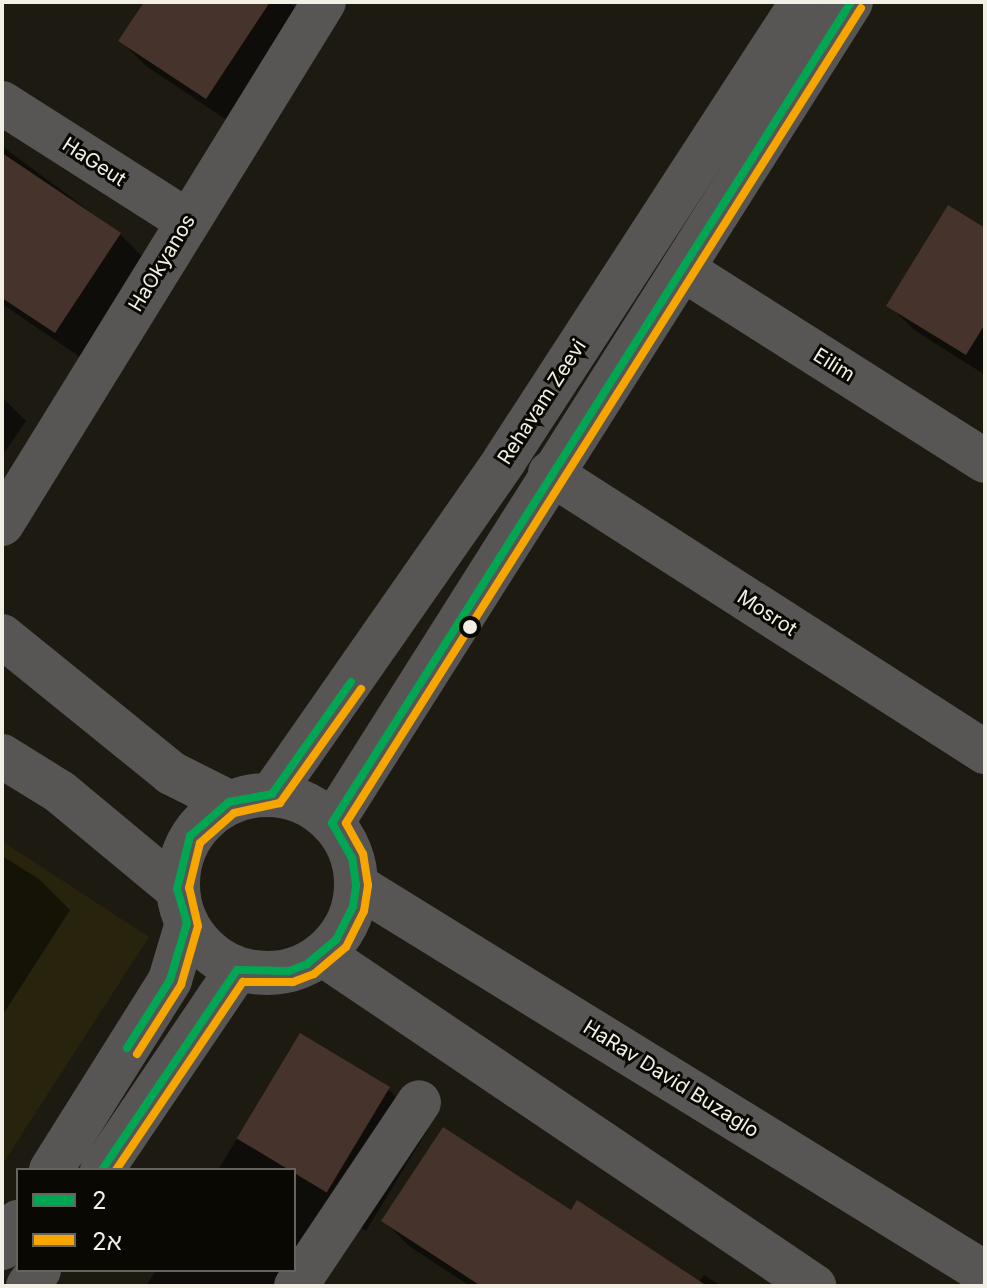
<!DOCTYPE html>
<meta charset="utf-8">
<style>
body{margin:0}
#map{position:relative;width:987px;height:1288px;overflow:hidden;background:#1d1a11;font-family:Inter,"Noto Sans Hebrew",sans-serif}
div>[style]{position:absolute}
.built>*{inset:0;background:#28230c}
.shadow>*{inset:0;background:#0007}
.building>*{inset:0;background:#46342c;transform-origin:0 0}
.minor>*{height:44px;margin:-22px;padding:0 22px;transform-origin:22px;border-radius:22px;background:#585555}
.minor>.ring{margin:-22px;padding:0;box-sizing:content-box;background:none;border:44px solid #585555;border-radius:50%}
.bus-1>*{height:8px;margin:-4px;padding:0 4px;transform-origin:4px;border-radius:4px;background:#00a651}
.bus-2>*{height:8px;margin:-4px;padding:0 4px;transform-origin:4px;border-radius:4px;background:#f7a600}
.dots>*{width:22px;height:22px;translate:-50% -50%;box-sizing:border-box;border:4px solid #090803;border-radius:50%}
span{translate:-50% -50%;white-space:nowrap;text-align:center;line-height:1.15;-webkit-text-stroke:6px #090803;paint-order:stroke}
.street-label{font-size:20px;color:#f2efe4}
.frame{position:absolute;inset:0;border:4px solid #f2efe4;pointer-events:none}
.legend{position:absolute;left:16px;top:1168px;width:280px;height:104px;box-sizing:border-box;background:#090803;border:2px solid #66645d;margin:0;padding:10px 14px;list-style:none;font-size:24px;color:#f2efe4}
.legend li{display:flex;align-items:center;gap:16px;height:40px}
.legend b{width:40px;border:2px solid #66645d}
</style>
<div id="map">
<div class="built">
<div style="clip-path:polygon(2px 841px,149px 937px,2px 1165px)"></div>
</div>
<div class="shadow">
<div style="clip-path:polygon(146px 2px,289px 2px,302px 15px,231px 123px,146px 66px,121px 41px)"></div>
<div style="clip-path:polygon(2px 146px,120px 234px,145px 259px,80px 357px,2px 304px)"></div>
<div style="clip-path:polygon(985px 230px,985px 375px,914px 330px,889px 305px)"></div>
<div style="clip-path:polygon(2px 397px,26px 421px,2px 456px)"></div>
<div style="clip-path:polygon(2px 856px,39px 879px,70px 910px,2px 1016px)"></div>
<div style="clip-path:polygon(300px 1035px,389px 1090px,428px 1129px,366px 1231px,351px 1221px,310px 1286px,146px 1286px,156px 1270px,294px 1270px,294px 1170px,218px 1170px)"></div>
<div style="clip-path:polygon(571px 1212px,698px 1283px,704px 1275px,721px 1286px,470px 1286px,409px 1246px,384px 1221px)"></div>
</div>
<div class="building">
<div style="clip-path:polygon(144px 2px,270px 2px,206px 99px,118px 41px)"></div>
<div style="clip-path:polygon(2px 153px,121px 233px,55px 333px,2px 298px)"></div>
<div style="clip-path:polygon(948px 205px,985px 228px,985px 324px,966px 355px,886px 306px)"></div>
<div style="left:300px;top:1033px;width:105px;height:123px;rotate:31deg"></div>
<div style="clip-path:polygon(443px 1127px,571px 1210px,577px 1200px,707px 1286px,481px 1286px,381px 1221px)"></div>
</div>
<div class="minor">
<div style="left:2px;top:103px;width:219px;rotate:32.5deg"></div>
<div style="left:684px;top:270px;width:356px;rotate:32.4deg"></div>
<div style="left:550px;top:473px;width:517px;rotate:32.68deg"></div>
<div style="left:2px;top:524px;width:613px;rotate:-58.33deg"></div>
<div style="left:2px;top:636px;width:218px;rotate:39deg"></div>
<div style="left:171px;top:773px;width:65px;rotate:26.6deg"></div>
<div style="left:2px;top:756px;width:68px;rotate:31.8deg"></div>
<div style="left:60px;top:792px;width:152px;rotate:39.7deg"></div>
<div style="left:272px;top:794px;width:406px;rotate:-55.1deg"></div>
<div style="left:504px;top:461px;width:547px;rotate:-57.01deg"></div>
<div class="ring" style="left:178px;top:795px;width:134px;height:134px"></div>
<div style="left:332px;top:823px;width:971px;rotate:-57.7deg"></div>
<div style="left:356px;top:885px;width:739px;rotate:31.67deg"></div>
<div style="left:322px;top:954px;width:594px;rotate:34.01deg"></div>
<div style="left:51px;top:1170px;width:224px;rotate:-57.9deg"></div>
<div style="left:170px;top:980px;width:59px;rotate:-73.4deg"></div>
<div style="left:102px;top:1170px;width:241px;rotate:-56deg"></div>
<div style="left:2px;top:1248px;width:31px;rotate:-58deg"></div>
<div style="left:28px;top:1286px;width:19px;rotate:-55deg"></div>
<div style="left:296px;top:1286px;width:221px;rotate:-56.2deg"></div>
</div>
<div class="bus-1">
<div style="left:127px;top:1048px;width:80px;rotate:-57.7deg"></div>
<div style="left:170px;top:980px;width:59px;rotate:-73.4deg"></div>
<div style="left:187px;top:923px;width:35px;rotate:-106deg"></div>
<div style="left:177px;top:889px;width:55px;rotate:-76.2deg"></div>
<div style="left:190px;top:836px;width:52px;rotate:-41.1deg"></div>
<div style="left:229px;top:802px;width:44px;rotate:-10.5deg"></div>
<div style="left:272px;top:794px;width:137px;rotate:-54.8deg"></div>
<div style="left:102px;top:1170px;width:241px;rotate:-56deg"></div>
<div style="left:237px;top:970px;width:52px;rotate:1.1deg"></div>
<div style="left:289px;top:971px;width:19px;rotate:-21deg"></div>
<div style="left:307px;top:964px;width:38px;rotate:-40deg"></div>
<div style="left:336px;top:940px;width:37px;rotate:-63deg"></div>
<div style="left:353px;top:907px;width:22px;rotate:-82deg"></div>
<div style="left:356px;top:885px;width:27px;rotate:-98deg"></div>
<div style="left:352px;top:858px;width:40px;rotate:-119.7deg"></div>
<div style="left:332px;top:823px;width:971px;rotate:-57.7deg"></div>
</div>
<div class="bus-2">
<div style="left:137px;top:1054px;width:82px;rotate:-57.5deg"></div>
<div style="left:181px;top:985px;width:61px;rotate:-73.9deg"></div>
<div style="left:198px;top:926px;width:39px;rotate:-103deg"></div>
<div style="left:189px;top:888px;width:46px;rotate:-76.3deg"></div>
<div style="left:200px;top:843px;width:45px;rotate:-41.4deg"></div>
<div style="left:234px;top:813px;width:47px;rotate:-12.3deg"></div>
<div style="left:280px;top:803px;width:140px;rotate:-54.6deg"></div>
<div style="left:116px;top:1170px;width:227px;rotate:-56deg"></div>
<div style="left:243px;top:982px;width:50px"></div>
<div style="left:293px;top:982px;width:22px;rotate:-21deg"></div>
<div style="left:314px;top:974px;width:42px;rotate:-40.2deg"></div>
<div style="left:346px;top:947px;width:40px;rotate:-63.4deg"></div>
<div style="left:364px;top:911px;width:26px;rotate:-81deg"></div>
<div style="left:368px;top:885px;width:31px;rotate:-99deg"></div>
<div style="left:363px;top:854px;width:35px;rotate:-119deg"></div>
<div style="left:346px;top:823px;width:964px;rotate:-57.71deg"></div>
</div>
<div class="dots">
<div style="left:470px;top:627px;background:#f2efe4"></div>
</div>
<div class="street-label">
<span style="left:94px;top:162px;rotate:33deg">HaGeut</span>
<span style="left:162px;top:263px;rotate:-59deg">HaOkyanos</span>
<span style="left:834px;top:365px;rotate:32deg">Eilim</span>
<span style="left:542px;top:402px;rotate:-57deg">Rehavam Zeevi</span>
<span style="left:767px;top:613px;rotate:33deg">Mosrot</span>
<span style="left:671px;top:1079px;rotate:32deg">HaRav David Buzaglo</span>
</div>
<div class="frame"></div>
<ul class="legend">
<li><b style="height:10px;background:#00a651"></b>2</li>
<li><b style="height:10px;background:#f7a600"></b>2א</li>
</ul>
</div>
